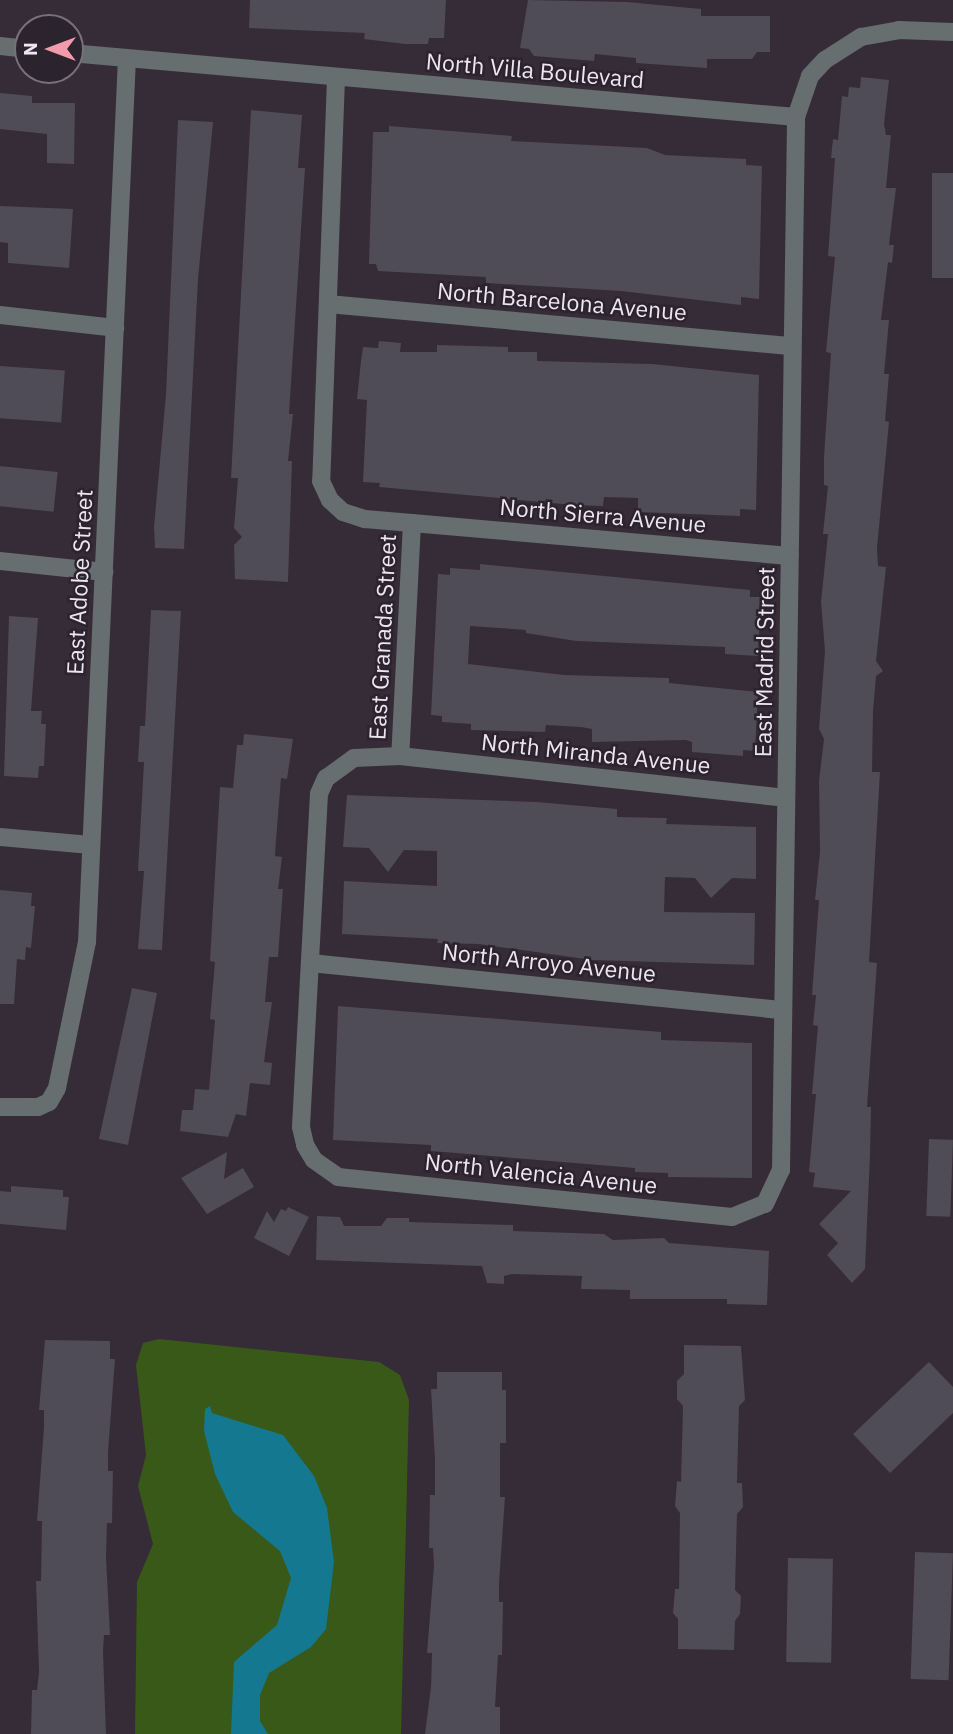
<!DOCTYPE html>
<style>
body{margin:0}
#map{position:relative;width:953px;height:1734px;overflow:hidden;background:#352c37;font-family:"IBM Plex Sans",sans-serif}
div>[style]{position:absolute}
.green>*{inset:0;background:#395918}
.water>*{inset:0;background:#147890}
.building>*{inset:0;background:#4f4b57;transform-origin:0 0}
.minor>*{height:18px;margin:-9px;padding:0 9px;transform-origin:9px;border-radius:9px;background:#666e6f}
span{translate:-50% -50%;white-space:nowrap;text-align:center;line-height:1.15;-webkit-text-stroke:5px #2b232d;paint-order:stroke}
.street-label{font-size:23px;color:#ece7ed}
.north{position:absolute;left:14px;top:14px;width:70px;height:70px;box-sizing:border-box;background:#2b232d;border:2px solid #78717a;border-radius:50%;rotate:270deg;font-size:19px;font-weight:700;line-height:28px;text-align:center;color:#ece7ed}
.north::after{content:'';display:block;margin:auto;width:24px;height:32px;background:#f39aab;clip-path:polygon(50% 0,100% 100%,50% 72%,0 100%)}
</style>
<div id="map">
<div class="green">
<div style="clip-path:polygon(159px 1339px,379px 1362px,400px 1375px,409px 1400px,401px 1734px,135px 1734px,137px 1582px,153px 1544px,138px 1486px,146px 1455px,136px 1365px,143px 1343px)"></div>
</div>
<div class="water">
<div style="clip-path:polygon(210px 1406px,212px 1413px,283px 1435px,314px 1476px,327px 1508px,334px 1562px,326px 1629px,311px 1647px,269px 1673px,260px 1695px,260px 1721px,268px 1734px,231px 1734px,234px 1662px,277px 1625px,291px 1578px,280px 1551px,233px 1512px,215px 1474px,204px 1431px,205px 1409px)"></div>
</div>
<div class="building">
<div style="clip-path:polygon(250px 0,446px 0,444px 38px,429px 38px,428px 44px,405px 44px,364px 39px,365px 33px,249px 28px)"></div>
<div style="clip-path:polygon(528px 0,627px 2px,701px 9px,701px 16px,770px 16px,770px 52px,757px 52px,752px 59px,707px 59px,707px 68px,636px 63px,636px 58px,595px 54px,594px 61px,534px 56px,529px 49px,520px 48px)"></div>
<div style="clip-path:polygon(861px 77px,889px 80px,884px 124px,886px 135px,891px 135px,886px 188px,896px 188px,889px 245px,894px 245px,892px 263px,888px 262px,881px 320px,889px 320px,884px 374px,889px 374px,885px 421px,889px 422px,877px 548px,878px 566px,886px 567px,876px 661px,883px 671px,876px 676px,873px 712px,872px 772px,880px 772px,869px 962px,877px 963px,867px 1107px,871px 1107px,870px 1155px,865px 1269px,852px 1283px,827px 1255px,838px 1243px,819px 1224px,851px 1191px,813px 1187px,815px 1173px,809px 1172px,816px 1094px,812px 1094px,818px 1026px,813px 1025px,816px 995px,812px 995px,819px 900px,815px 900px,820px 852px,819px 781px,824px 739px,819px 729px,825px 651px,821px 602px,828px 534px,823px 534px,828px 486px,824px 485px,824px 457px,831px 353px,826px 352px,835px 257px,828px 256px,835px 158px,831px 158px,833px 139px,838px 140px,842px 96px,848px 97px,849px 87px,860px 88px)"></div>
<div style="clip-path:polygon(0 93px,32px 96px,32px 103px,75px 103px,74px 164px,47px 163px,47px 134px,0 129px)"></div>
<div style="clip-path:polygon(251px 110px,302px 115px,298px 168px,305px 168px,289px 414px,293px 414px,288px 461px,292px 461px,288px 582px,235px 579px,234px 545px,242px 537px,234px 528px,238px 478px,231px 478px)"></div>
<div style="clip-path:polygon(178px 120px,213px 122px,198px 279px,184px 549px,155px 548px,154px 527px,166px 394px)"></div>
<div style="clip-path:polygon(389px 126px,512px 136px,511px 141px,647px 148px,665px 155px,746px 159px,746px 165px,762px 166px,759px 299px,741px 297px,741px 305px,621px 291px,486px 283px,486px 277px,378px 271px,376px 264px,369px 264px,373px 132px,389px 132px)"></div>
<div style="left:932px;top:173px;width:21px;height:105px"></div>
<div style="clip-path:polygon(0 206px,73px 209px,69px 268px,8px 263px,8px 243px,0 242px)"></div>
<div style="clip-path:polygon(379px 341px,401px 343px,400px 352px,437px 352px,437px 345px,508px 347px,508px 352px,537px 352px,537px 361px,652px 364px,759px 375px,756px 510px,740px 509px,740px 516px,638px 512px,638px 498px,604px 497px,603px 506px,574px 505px,379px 487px,380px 483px,363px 482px,367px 400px,357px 399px,361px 361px,363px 347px,378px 348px)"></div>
<div style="left:0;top:366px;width:65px;height:52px;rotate:4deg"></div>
<div style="left:0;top:466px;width:58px;height:40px;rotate:6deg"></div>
<div style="clip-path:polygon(480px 564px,750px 590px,750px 597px,761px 597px,758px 656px,725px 654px,725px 647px,576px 641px,526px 633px,526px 630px,470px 626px,468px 664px,564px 675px,669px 678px,669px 683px,758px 692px,755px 751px,743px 750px,743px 756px,692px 752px,692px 742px,686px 740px,592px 742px,592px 729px,581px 727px,546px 725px,545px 732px,471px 730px,471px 724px,442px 722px,442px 716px,431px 715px,438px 574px,450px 575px,450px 568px,480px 570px)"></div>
<div style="clip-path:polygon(151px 610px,181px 611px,162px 950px,138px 949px,144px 871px,138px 871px,144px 762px,138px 762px,140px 726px,145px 726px)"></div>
<div style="clip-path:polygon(9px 616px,38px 618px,31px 711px,42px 711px,41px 724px,46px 724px,44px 766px,39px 766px,38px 778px,4px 776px)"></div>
<div style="clip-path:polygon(244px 734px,293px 739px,287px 779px,281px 778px,276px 840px,275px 856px,282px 857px,278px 889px,283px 889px,278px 957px,269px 957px,265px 1002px,272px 1002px,264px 1062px,272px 1063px,270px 1085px,250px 1083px,246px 1116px,236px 1114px,228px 1137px,180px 1131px,182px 1110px,193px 1110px,195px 1089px,209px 1090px,215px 1020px,210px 1019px,215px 962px,210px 961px,220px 787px,233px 788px,237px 745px,243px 745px)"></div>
<div style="clip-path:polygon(347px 795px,536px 802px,617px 809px,617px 817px,667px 818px,666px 824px,756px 827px,756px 879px,732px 878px,711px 898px,695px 878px,665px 877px,664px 912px,755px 913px,754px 965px,592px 960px,479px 944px,437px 943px,438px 939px,342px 934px,344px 881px,437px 886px,437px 851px,404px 850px,388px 872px,369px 848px,343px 847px)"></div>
<div style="clip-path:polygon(0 890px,32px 893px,31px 906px,35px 906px,31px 948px,26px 947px,25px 960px,17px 959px,14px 1004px,0 1004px)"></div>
<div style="clip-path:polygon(132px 988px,157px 993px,128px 1145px,99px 1139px)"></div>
<div style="clip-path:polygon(338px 1006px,661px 1032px,661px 1040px,752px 1043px,752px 1178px,668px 1177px,668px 1173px,635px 1172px,635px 1168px,431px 1151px,431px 1145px,333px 1140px)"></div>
<div style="left:929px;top:1139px;width:24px;height:77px;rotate:2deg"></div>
<div style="clip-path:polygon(227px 1152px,224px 1179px,243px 1168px,254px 1187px,207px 1214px,181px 1178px)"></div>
<div style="clip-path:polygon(11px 1186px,63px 1190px,63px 1197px,69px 1197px,66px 1230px,0 1224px,0 1191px,11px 1192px)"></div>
<div style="clip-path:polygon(288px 1207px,309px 1217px,289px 1256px,254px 1238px,267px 1211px,274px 1222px,281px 1209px,286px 1211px)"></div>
<div style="clip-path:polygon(317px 1216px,340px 1217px,344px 1226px,381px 1226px,387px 1218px,409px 1218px,409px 1222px,513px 1225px,513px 1231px,604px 1234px,613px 1240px,664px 1238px,669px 1243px,769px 1251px,767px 1305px,727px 1304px,727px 1299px,630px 1299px,630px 1290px,581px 1289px,582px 1276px,512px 1274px,504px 1276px,504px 1284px,487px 1283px,482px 1266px,316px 1260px)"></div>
<div style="clip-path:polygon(45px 1340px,110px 1341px,110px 1359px,115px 1359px,108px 1452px,108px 1471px,113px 1471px,112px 1523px,107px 1523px,106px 1557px,110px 1635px,104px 1635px,103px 1652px,106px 1734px,31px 1734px,32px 1690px,37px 1690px,39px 1672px,36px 1581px,41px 1581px,42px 1521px,37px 1521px,44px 1427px,44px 1410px,39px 1410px)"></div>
<div style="clip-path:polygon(684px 1345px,741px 1346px,745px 1400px,739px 1406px,737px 1483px,742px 1483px,743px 1507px,737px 1514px,735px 1590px,741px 1596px,740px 1614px,735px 1621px,734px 1650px,678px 1649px,678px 1619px,673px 1613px,675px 1589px,679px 1589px,680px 1513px,675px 1506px,677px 1481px,681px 1482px,683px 1406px,677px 1399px,677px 1381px,684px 1374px)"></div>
<div style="clip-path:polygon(929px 1362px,953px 1387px,953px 1413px,890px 1473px,853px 1434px)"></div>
<div style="clip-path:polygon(437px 1372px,502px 1372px,502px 1390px,506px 1390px,506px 1443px,500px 1443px,500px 1497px,505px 1497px,499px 1583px,499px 1602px,503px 1602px,502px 1655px,498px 1655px,495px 1707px,500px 1707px,500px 1734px,425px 1734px,431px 1687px,432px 1653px,427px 1653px,434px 1566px,433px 1548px,429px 1548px,430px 1495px,435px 1495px,435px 1460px,431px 1389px,437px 1389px)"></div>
<div style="left:915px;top:1552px;width:38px;height:127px;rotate:2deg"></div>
<div style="left:788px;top:1558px;width:45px;height:104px;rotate:1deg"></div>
</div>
<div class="minor">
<div style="left:0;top:46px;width:28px;rotate:6deg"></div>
<div style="left:70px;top:53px;width:729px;rotate:5.04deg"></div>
<div style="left:796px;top:117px;width:43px;rotate:-71.1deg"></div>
<div style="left:810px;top:76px;width:22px;rotate:-47deg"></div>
<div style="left:825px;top:60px;width:43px;rotate:-32.6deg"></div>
<div style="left:861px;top:37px;width:39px;rotate:-10deg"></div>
<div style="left:899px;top:30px;width:54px;rotate:2.1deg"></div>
<div style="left:336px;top:78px;width:403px;rotate:92.1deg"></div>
<div style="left:321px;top:481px;width:21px;rotate:65deg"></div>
<div style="left:330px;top:500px;width:18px;rotate:43deg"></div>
<div style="left:343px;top:512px;width:23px;rotate:18deg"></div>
<div style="left:365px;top:519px;width:47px;rotate:4.9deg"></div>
<div style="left:412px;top:523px;width:233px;rotate:92.9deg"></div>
<div style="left:400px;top:756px;width:46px;rotate:177.5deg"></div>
<div style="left:354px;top:758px;width:34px;rotate:144deg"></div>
<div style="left:326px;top:778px;width:17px;rotate:114deg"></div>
<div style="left:319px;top:794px;width:333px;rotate:93.1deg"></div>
<div style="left:301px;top:1127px;width:18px;rotate:77deg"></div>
<div style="left:305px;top:1145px;width:17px;rotate:59deg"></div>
<div style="left:314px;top:1160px;width:29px;rotate:35deg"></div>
<div style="left:338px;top:1177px;width:396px;rotate:5.8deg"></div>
<div style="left:732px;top:1217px;width:35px;rotate:-22deg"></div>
<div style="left:765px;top:1204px;width:38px;rotate:-65deg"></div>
<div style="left:781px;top:1170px;width:1053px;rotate:-89.18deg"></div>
<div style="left:328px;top:304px;width:466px;rotate:5.2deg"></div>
<div style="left:0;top:315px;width:116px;rotate:6.4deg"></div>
<div style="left:412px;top:523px;width:379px;rotate:5deg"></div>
<div style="left:0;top:561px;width:105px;rotate:6deg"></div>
<div style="left:400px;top:756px;width:388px;rotate:6.2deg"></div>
<div style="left:0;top:837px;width:91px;rotate:5deg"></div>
<div style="left:310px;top:963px;width:475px;rotate:5.7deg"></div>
<div style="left:0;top:1107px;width:38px"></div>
<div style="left:38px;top:1107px;width:12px;rotate:-24deg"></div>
<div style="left:49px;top:1102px;width:16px;rotate:-60deg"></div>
<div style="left:57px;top:1088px;width:149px;rotate:-78.4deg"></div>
<div style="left:87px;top:942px;width:884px;rotate:-87.41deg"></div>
</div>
<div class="street-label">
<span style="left:535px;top:70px;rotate:5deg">North Villa Boulevard</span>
<span style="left:562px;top:301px;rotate:5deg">North Barcelona Avenue</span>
<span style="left:603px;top:515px;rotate:5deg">North Sierra Avenue</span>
<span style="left:79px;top:582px;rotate:-87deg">East Adobe Street</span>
<span style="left:382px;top:637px;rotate:-87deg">East Granada Street</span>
<span style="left:764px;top:662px;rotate:-89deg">East Madrid Street</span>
<span style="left:596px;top:753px;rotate:6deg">North Miranda Avenue</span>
<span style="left:549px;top:962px;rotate:6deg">North Arroyo Avenue</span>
<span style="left:541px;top:1173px;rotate:6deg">North Valencia Avenue</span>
</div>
<div class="north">N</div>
</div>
